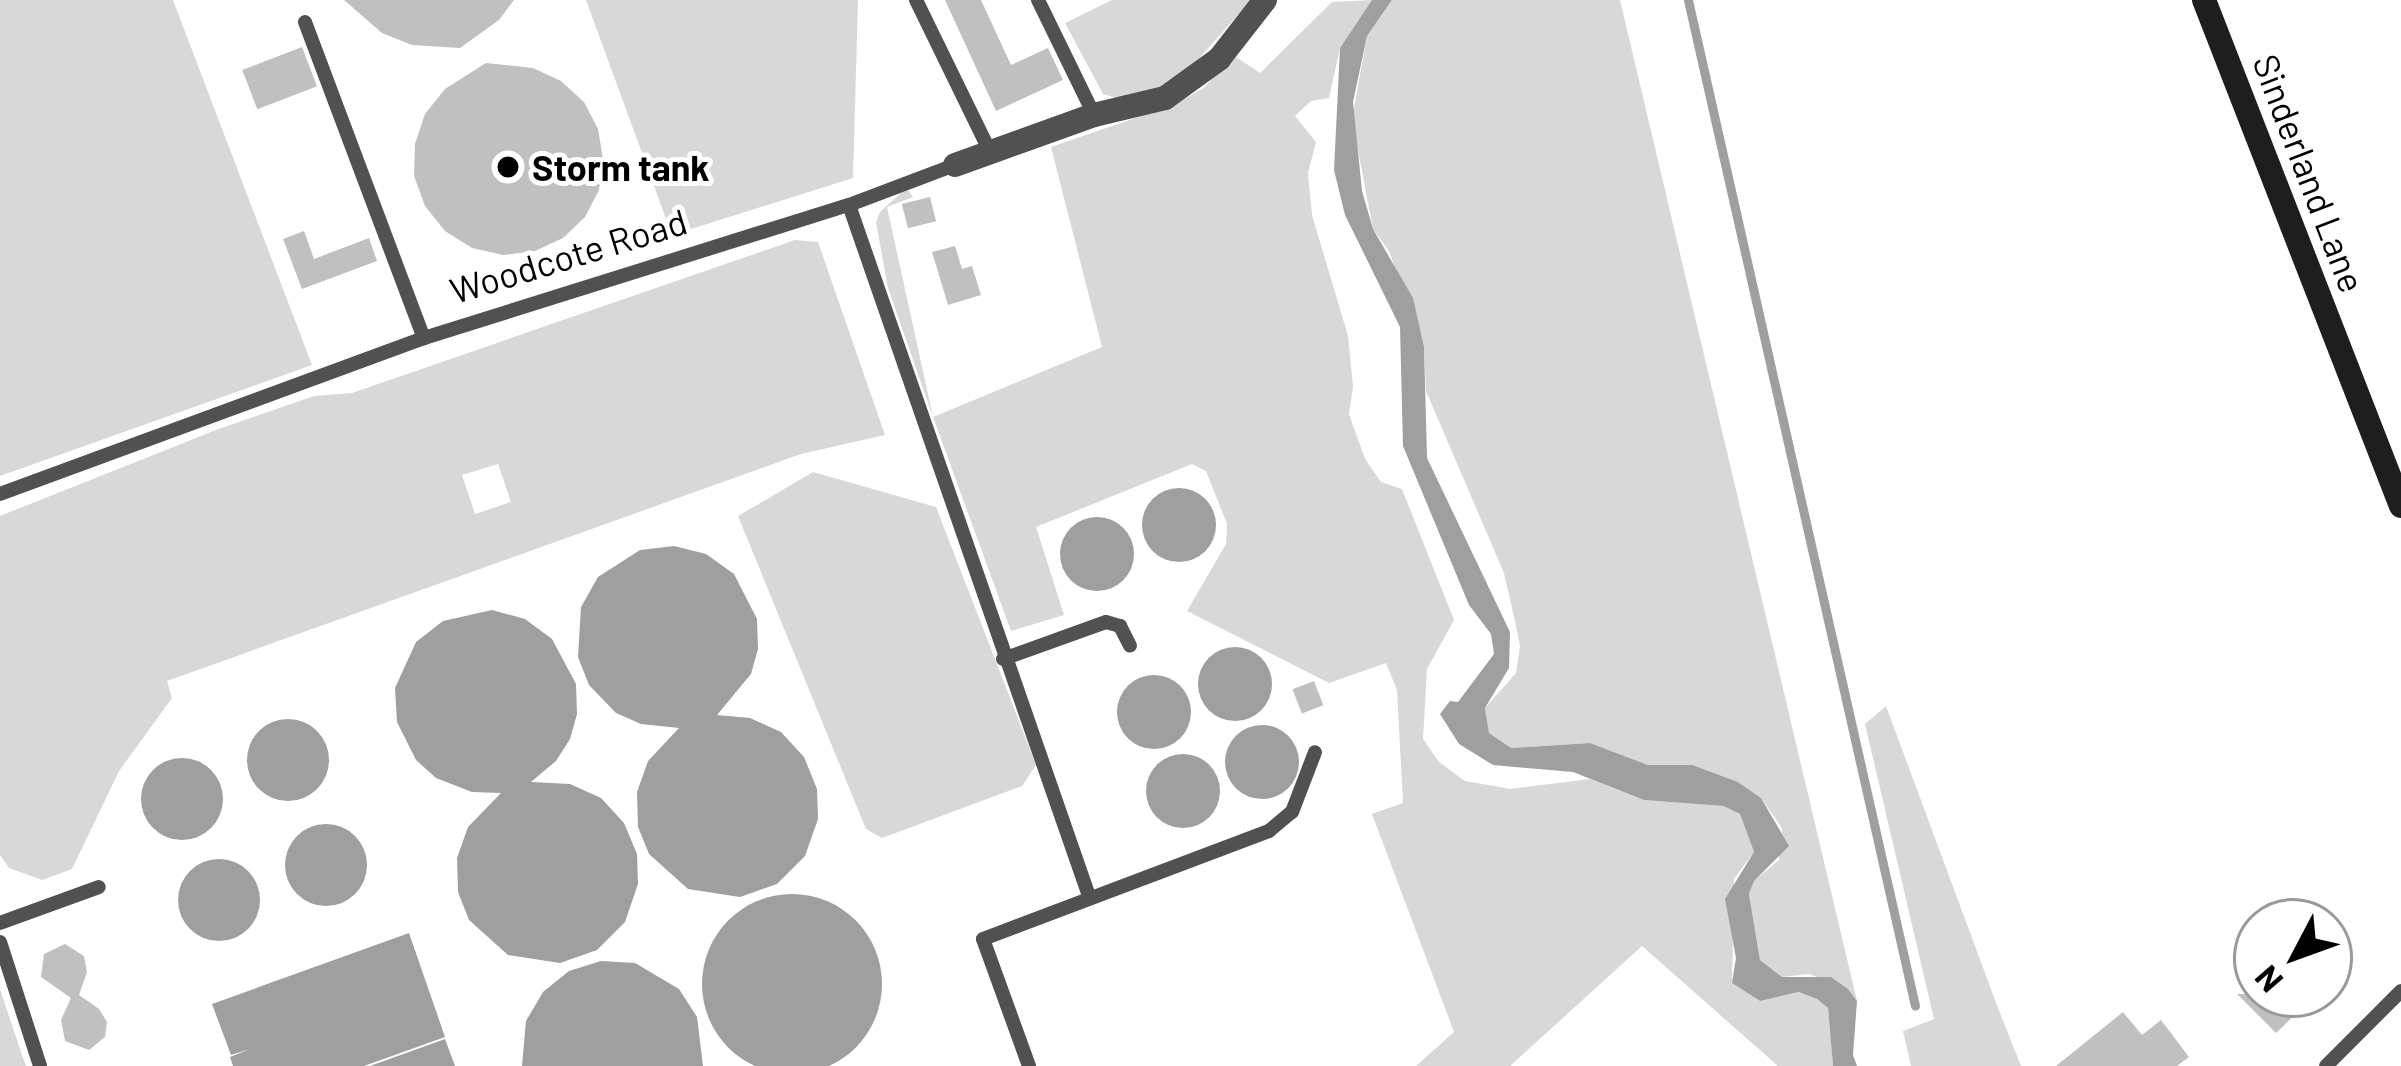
<!DOCTYPE html>
<style>
body{margin:0}
#map{position:relative;width:2401px;height:1066px;overflow:hidden;background:#fff;font-family:Barlow,sans-serif}
div>[style]{position:absolute}
.green>*{inset:0;background:#d8d8d8}
.water>*{inset:0;background:#9f9f9f}
.round{border-radius:50%}
.stream>*{height:9px;margin:-4.5px;padding:0 4.5px;transform-origin:4.5px;border-radius:4.5px;background:#9f9f9f}
.building>*{inset:0;background:#c0c0c0;transform-origin:0 0}
.lane>*{height:14px;margin:-7px;padding:0 7px;transform-origin:7px;border-radius:7px;background:#515151}
.street>*{height:24px;margin:-12px;padding:0 12px;transform-origin:12px;border-radius:12px;background:#515151}
.secondary>*{height:24px;margin:-12px;padding:0 12px;transform-origin:12px;border-radius:12px;background:#1e1e1e}
.dots>*{width:33px;height:33px;translate:-50% -50%;box-sizing:border-box;border:6px solid #fff;border-radius:50%}
span{translate:-50% -50%;white-space:nowrap;text-align:center;line-height:1.15;-webkit-text-stroke:10px #fff;paint-order:stroke}
.poi-label{font-size:36px;color:#000;font-weight:700}
.left{translate:0 -50%;text-align:left}
.street-label{font-size:36px;color:#000}
.north{position:absolute;left:2233px;top:898px;width:120px;height:120px;box-sizing:border-box;background:#fff;border:3px solid #999;border-radius:50%;rotate:229deg;font-size:33px;font-weight:700;line-height:48px;text-align:center;color:#000}
.north::after{content:'';display:block;margin:auto;width:42px;height:54px;background:#000;clip-path:polygon(50% 0,100% 100%,50% 72%,0 100%)}
</style>
<div id="map">
<div class="green">
<div style="clip-path:polygon(0 0,173px 0,312px 365px,0 476px)"></div>
<div style="clip-path:polygon(586px 0,858px 0,853px 178px,672px 235px)"></div>
<div style="clip-path:polygon(1112px 0,1251px 0,1186px 73px,1161px 89px,1120px 99px,1103px 94px,1065px 23px)"></div>
<div style="clip-path:polygon(1372px 0,1340px 48px,1329px 98px,1311px 101px,1295px 116px,1316px 142px,1308px 173px,1312px 215px,1348px 336px,1353px 387px,1349px 414px,1365px 459px,1381px 482px,1402px 489px,1454px 620px,1427px 669px,1423px 739px,1439px 762px,1465px 781px,1511px 789px,1590px 779px,1644px 800px,1723px 806px,1740px 814px,1754px 852px,1734px 879px,1732px 983px,1760px 1001px,1800px 992px,1817px 999px,1828px 1008px,1833px 1066px,1778px 1066px,1642px 946px,1510px 1066px,1416px 1066px,1454px 1032px,1372px 814px,1403px 803px,1397px 690px,1386px 663px,1329px 683px,1187px 611px,1226px 544px,1227px 524px,1206px 471px,1192px 464px,1036px 527px,1064px 615px,1011px 631px,933px 417px,888px 288px,876px 222px,880px 212px,901px 193px,908px 190px,913px 197px,887px 207px,933px 417px,1102px 347px,1051px 147px,1176px 104px,1205px 87px,1233px 55px,1260px 73px,1332px 2px)"></div>
<div style="clip-path:polygon(1392px 0,1620px 0,1857px 1001px,1848px 989px,1809px 974px,1782px 977px,1760px 960px,1749px 894px,1754px 881px,1779px 860px,1782px 828px,1761px 798px,1738px 782px,1694px 765px,1648px 765px,1590px 743px,1511px 748px,1489px 733px,1485px 708px,1516px 673px,1520px 646px,1515px 621px,1504px 573px,1426px 391px,1424px 347px,1389px 251px,1373px 229px,1352px 119px,1367px 36px)"></div>
<div style="clip-path:polygon(evenodd,795px 240px,818px 242px,885px 435px,801px 454px,167px 681px,172px 698px,119px 771px,72px 869px,42px 880px,9px 868px,0 855px,0 516px,216px 430px,314px 396px,352px 393px,795px 240px,498px 464px,511px 502px,475px 514px,462px 475px,498px 464px)"></div>
<div style="clip-path:polygon(813px 472px,936px 507px,1036px 765px,1022px 786px,882px 838px,866px 829px,738px 516px)"></div>
<div style="clip-path:polygon(1886px 706px,1998px 1008px,2021px 1066px,1911px 1066px,1903px 1031px,1934px 1019px,1865px 724px)"></div>
<div style="clip-path:polygon(0 989px,23px 1058px,26px 1066px,0 1066px)"></div>
</div>
<div class="water">
<div style="clip-path:polygon(1372px 0,1392px 0,1367px 36px,1353px 102px,1362px 191px,1373px 229px,1413px 298px,1424px 347px,1427px 458px,1510px 632px,1509px 668px,1485px 708px,1489px 733px,1511px 748px,1590px 743px,1648px 765px,1693px 765px,1738px 782px,1761px 798px,1789px 846px,1754px 881px,1749px 894px,1760px 960px,1782px 977px,1831px 977px,1848px 989px,1857px 1001px,1853px 1055px,1857px 1066px,1833px 1066px,1828px 1008px,1817px 999px,1799px 992px,1760px 1001px,1732px 983px,1736px 958px,1725px 899px,1754px 852px,1740px 814px,1723px 806px,1644px 800px,1573px 772px,1493px 765px,1459px 744px,1440px 714px,1450px 701px,1458px 702px,1494px 654px,1491px 634px,1469px 605px,1403px 446px,1400px 327px,1345px 215px,1334px 170px,1340px 48px)"></div>
<div class="round" style="left:1142px;top:488px;width:74px;height:74px"></div>
<div class="round" style="left:1060px;top:517px;width:74px;height:74px"></div>
<div style="clip-path:polygon(674px 546px,706px 554px,734px 574px,757px 619px,758px 649px,751px 674px,717px 715px,750px 718px,781px 732px,804px 757px,817px 789px,818px 819px,805px 856px,777px 884px,740px 897px,688px 889px,649px 854px,638px 827px,637px 792px,648px 761px,679px 728px,641px 724px,616px 713px,589px 685px,578px 657px,581px 607px,598px 577px,640px 550px)"></div>
<div style="clip-path:polygon(492px 610px,525px 619px,552px 639px,576px 684px,577px 714px,570px 739px,556px 761px,531px 782px,570px 784px,601px 798px,624px 823px,637px 854px,638px 884px,625px 922px,597px 950px,560px 963px,508px 955px,469px 920px,458px 892px,457px 858px,468px 827px,501px 793px,472px 792px,436px 778px,416px 760px,397px 722px,395px 688px,416px 642px,443px 621px)"></div>
<div class="round" style="left:1198px;top:647px;width:74px;height:74px"></div>
<div class="round" style="left:1117px;top:675px;width:74px;height:74px"></div>
<div class="round" style="left:247px;top:719px;width:82px;height:82px"></div>
<div class="round" style="left:1225px;top:725px;width:74px;height:74px"></div>
<div class="round" style="left:1146px;top:754px;width:74px;height:74px"></div>
<div class="round" style="left:141px;top:758px;width:82px;height:82px"></div>
<div class="round" style="left:285px;top:824px;width:82px;height:82px"></div>
<div class="round" style="left:178px;top:859px;width:82px;height:82px"></div>
<div class="round" style="left:702px;top:894px;width:180px;height:180px"></div>
<div style="clip-path:polygon(409px 933px,445px 1037px,364px 1066px,233px 1066px,230px 1057px,250px 1049px,231px 1055px,212px 1004px)"></div>
<div style="clip-path:polygon(601px 961px,635px 963px,679px 989px,697px 1017px,703px 1066px,522px 1066px,526px 1021px,543px 992px,569px 971px)"></div>
<div style="clip-path:polygon(445px 1039px,455px 1066px,370px 1066px)"></div>
</div>
<div class="stream">
<div style="left:1688px;top:0;width:1031px;rotate:77.28deg"></div>
</div>
<div class="building">
<div style="clip-path:polygon(344px 0,514px 0,499px 20px,460px 48px,412px 45px,382px 33px)"></div>
<div style="clip-path:polygon(945px 0,981px 0,1011px 65px,1048px 48px,1063px 80px,996px 111px)"></div>
<div style="left:302px;top:47px;width:42px;height:64px;rotate:69deg"></div>
<div style="clip-path:polygon(486px 63px,533px 68px,561px 81px,584px 102px,598px 129px,603px 159px,599px 190px,585px 217px,563px 238px,535px 251px,503px 255px,472px 248px,445px 231px,425px 206px,414px 176px,415px 144px,425px 114px,445px 89px)"></div>
<div style="left:930px;top:197px;width:25px;height:29px;rotate:76deg"></div>
<div style="clip-path:polygon(304px 231px,314px 259px,369px 238px,377px 261px,302px 289px,283px 239px)"></div>
<div style="clip-path:polygon(955px 246px,962px 269px,972px 266px,981px 295px,948px 305px,932px 252px)"></div>
<div style="left:1314px;top:681px;width:26px;height:23px;rotate:69deg"></div>
<div style="clip-path:polygon(65px 944px,84px 956px,87px 972px,79px 995px,99px 1009px,107px 1022px,105px 1037px,89px 1050px,65px 1041px,61px 1020px,71px 998px,41px 977px,44px 954px)"></div>
<div style="clip-path:polygon(2237px 994px,2287px 994px,2301px 1009px,2276px 1033px)"></div>
<div style="clip-path:polygon(2123px 1012px,2142px 1035px,2161px 1020px,2189px 1057px,2177px 1066px,2056px 1066px)"></div>
</div>
<div class="lane">
<div style="left:916px;top:0;width:169px;rotate:64deg"></div>
<div style="left:1038px;top:0;width:128px;rotate:64deg"></div>
<div style="left:305px;top:22px;width:338px;rotate:69.4deg"></div>
<div style="left:849px;top:205px;width:731px;rotate:70.85deg"></div>
<div style="left:0;top:494px;width:452px;rotate:-20.2deg"></div>
<div style="left:424px;top:338px;width:445px;rotate:-17.4deg"></div>
<div style="left:849px;top:205px;width:113px;rotate:-20.7deg"></div>
<div style="left:1003px;top:659px;width:109px;rotate:-19.8deg"></div>
<div style="left:1106px;top:622px;width:15px;rotate:16deg"></div>
<div style="left:1120px;top:626px;width:22px;rotate:63deg"></div>
<div style="left:0;top:923px;width:105px;rotate:-20deg"></div>
<div style="left:0;top:942px;width:130px;rotate:72.1deg"></div>
<div style="left:1029px;top:1066px;width:135px;rotate:-109.9deg"></div>
<div style="left:983px;top:939px;width:306px;rotate:-20.7deg"></div>
<div style="left:1269px;top:831px;width:30px;rotate:-40deg"></div>
<div style="left:1292px;top:812px;width:64px;rotate:-69deg"></div>
<div style="left:2326px;top:1066px;width:106px;rotate:-45deg"></div>
</div>
<div class="street">
<div style="left:955px;top:165px;width:148px;rotate:-19.8deg"></div>
<div style="left:1094px;top:115px;width:73px;rotate:-13.5deg"></div>
<div style="left:1165px;top:98px;width:67px;rotate:-35.8deg"></div>
<div style="left:1219px;top:59px;width:75px;rotate:-52.1deg"></div>
</div>
<div class="secondary">
<div style="left:2204px;top:0;width:543px;rotate:68.73deg"></div>
</div>
<div class="dots">
<div style="left:508px;top:167px;background:#000"></div>
</div>
<div class="poi-label">
<span class="left" style="left:532px;top:167px">Storm tank</span>
</div>
<div class="street-label">
<span style="left:2310px;top:173px;rotate:69deg">Sinderland Lane</span>
<span style="left:568px;top:255px;rotate:-17deg">Woodcote Road</span>
</div>
<div class="north">N</div>
</div>
